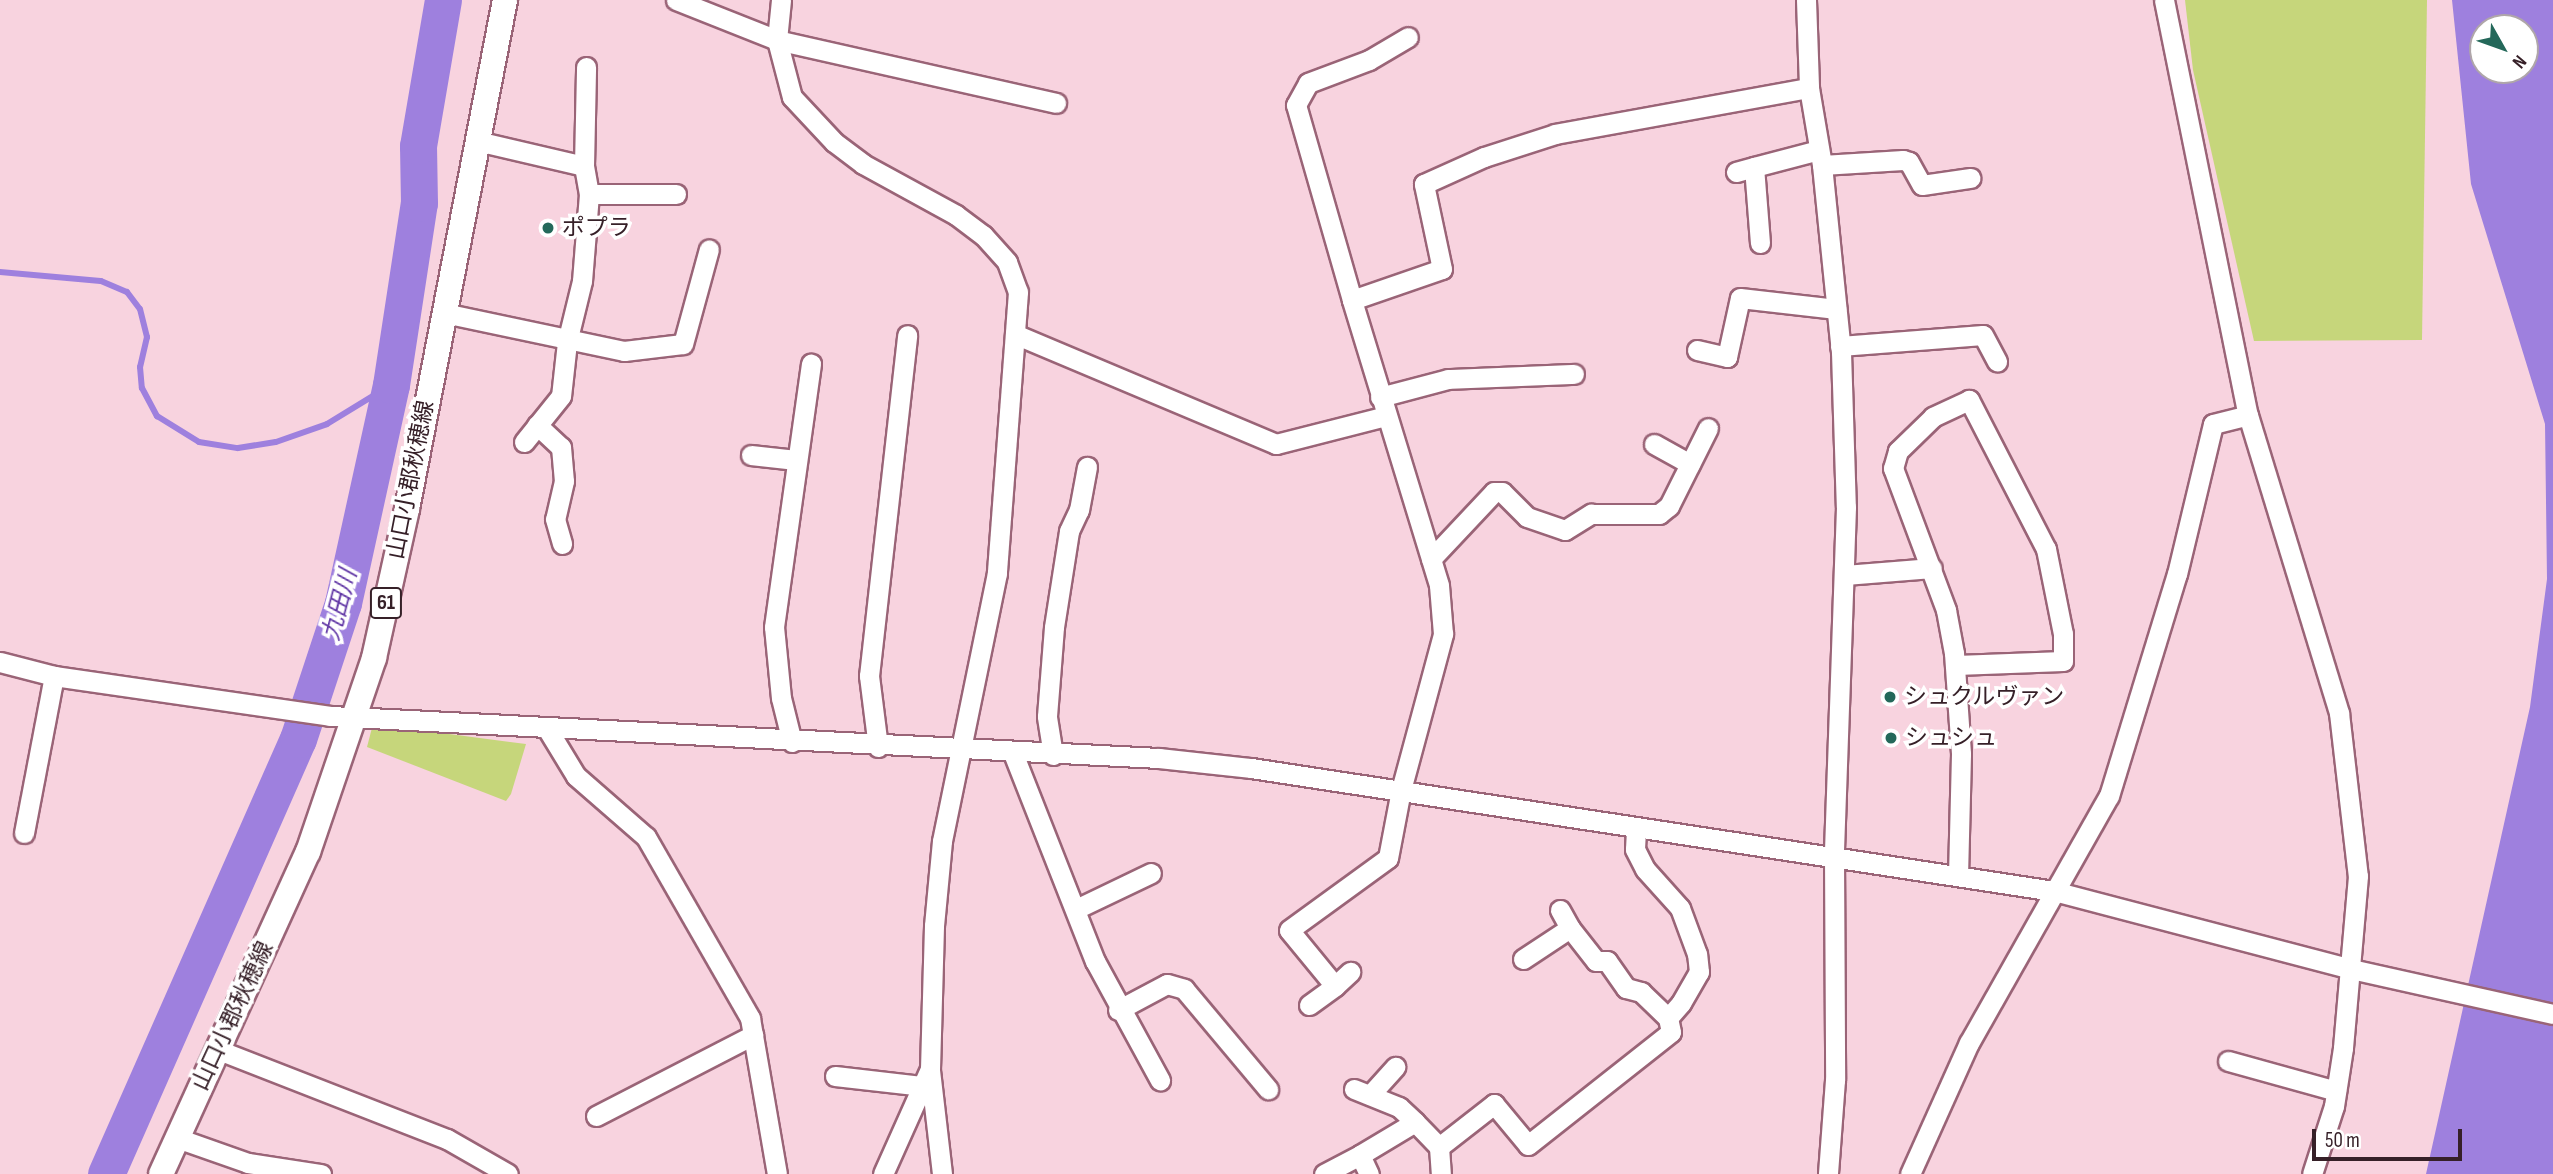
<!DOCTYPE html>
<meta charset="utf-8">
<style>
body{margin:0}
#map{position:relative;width:2553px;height:1174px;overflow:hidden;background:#f8d3df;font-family:"Sofia Sans Condensed","Noto Sans JP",sans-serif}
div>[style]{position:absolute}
.green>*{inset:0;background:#c6d67b}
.water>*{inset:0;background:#9e80de}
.stream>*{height:6px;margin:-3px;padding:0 3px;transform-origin:3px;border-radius:3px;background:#9e80de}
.river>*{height:37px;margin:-18.5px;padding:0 18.5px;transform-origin:18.5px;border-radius:18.5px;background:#9e80de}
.roads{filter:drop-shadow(2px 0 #9a6477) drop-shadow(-2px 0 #9a6477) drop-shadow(0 2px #9a6477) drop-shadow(0 -2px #9a6477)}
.minor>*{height:19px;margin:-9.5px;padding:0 9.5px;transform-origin:9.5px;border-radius:9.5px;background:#fff}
.major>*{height:24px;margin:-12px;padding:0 12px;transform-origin:12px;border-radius:12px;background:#fff}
.dots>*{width:19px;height:19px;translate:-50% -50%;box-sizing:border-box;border:4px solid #fff;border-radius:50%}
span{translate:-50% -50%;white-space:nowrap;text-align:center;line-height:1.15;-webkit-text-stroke:7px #fff;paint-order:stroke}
.shield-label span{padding:2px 5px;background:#fff;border:2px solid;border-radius:5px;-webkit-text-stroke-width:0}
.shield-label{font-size:21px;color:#362028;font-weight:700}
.poi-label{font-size:23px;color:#362028}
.left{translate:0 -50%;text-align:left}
.street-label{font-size:23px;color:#362028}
.water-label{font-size:24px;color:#6137a5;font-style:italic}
.north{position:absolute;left:2469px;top:14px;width:70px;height:70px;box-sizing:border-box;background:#fff;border:2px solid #afa6a9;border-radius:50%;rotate:130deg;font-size:19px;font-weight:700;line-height:28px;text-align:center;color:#362028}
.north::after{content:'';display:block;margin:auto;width:24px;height:32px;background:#24685a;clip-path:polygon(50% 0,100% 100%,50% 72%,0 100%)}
.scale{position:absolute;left:2312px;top:1129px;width:150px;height:32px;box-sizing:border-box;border:4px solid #362028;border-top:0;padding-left:9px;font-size:21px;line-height:24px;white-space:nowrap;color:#362028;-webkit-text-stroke:5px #fff;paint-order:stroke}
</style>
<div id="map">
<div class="green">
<div style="clip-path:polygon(2185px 0,2427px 0,2422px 340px,2254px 341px,2193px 70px)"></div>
<div style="clip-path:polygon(373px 724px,526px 744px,511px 794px,506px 801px,367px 747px)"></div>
</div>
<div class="water">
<div style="clip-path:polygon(evenodd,2452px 0,2553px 0,2553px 1174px,2426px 1174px,2530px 707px,2547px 579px,2545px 424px,2471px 184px,2452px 0,2483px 28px,2525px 28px,2525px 70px,2483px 70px,2483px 28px)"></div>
</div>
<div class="stream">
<div style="left:0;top:272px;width:101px;rotate:5.1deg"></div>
<div style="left:101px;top:281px;width:28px;rotate:23deg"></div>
<div style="left:127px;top:292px;width:21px;rotate:53deg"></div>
<div style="left:140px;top:309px;width:29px;rotate:76deg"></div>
<div style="left:147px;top:337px;width:31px;rotate:103deg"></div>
<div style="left:140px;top:367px;width:21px;rotate:85deg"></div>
<div style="left:142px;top:388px;width:32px;rotate:62deg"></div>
<div style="left:157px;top:416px;width:49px;rotate:31.8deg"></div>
<div style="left:199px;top:442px;width:39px;rotate:9deg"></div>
<div style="left:238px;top:448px;width:38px;rotate:-9deg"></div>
<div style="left:276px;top:442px;width:54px;rotate:-19.4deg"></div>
<div style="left:327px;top:424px;width:75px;rotate:-31.4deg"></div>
</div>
<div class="river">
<div style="left:106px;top:1174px;width:475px;rotate:-66.2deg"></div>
<div style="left:298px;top:739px;width:143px;rotate:-71.7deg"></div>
<div style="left:343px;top:603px;width:223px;rotate:-77.6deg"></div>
<div style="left:391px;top:385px;width:184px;rotate:-81.3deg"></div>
<div style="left:419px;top:203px;width:57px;rotate:-91deg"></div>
<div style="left:418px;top:146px;width:148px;rotate:-80.3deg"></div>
</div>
<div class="roads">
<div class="minor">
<div style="left:676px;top:0;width:109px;rotate:21.6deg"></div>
<div style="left:777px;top:40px;width:286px;rotate:12.7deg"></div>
<div style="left:781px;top:0;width:40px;rotate:95.7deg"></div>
<div style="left:777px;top:40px;width:59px;rotate:75.3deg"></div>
<div style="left:792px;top:97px;width:62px;rotate:47deg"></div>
<div style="left:834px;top:142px;width:36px;rotate:37deg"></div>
<div style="left:863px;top:164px;width:106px;rotate:28.7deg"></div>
<div style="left:956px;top:215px;width:34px;rotate:37deg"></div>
<div style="left:983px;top:235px;width:36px;rotate:48deg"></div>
<div style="left:1007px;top:262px;width:32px;rotate:70deg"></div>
<div style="left:1018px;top:292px;width:282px;rotate:94.3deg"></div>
<div style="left:997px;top:573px;width:274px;rotate:101.6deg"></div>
<div style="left:942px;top:841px;width:85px;rotate:95.4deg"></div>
<div style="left:934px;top:926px;width:143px;rotate:91.6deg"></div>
<div style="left:930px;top:1069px;width:115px;rotate:114.1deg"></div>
<div style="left:1806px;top:0;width:88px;rotate:88deg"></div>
<div style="left:1809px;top:88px;width:78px;rotate:80.4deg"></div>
<div style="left:1822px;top:165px;width:188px;rotate:84.2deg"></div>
<div style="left:1841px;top:352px;width:155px;rotate:88.2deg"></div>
<div style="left:1846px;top:507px;width:349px;rotate:92deg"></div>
<div style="left:1834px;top:856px;width:224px;rotate:89.7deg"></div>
<div style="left:1835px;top:1080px;width:94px;rotate:94.3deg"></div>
<div style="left:2164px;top:0;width:423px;rotate:78.6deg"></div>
<div style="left:2248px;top:415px;width:312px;rotate:73deg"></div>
<div style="left:2339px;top:713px;width:164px;rotate:83.4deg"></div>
<div style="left:2358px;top:876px;width:173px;rotate:95deg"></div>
<div style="left:2343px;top:1048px;width:59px;rotate:98.8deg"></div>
<div style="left:2334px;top:1106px;width:71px;rotate:107.9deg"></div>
<div style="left:477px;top:141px;width:110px;rotate:13.2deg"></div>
<div style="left:584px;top:166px;width:28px;rotate:80deg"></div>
<div style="left:589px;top:194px;width:87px;rotate:94.6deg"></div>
<div style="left:582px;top:281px;width:63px;rotate:103.8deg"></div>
<div style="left:567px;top:342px;width:54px;rotate:96.3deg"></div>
<div style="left:561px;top:396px;width:59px;rotate:128.8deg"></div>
<div style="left:1822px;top:165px;width:81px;rotate:-3.5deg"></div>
<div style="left:1903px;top:160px;width:6px;rotate:18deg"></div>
<div style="left:1909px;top:162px;width:26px;rotate:61deg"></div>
<div style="left:1922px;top:185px;width:49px;rotate:-8.3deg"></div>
<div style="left:584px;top:166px;width:99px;rotate:-88.8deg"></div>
<div style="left:1736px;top:172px;width:19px;rotate:-16deg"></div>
<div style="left:589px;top:194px;width:87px"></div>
<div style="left:1760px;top:243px;width:76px;rotate:-94.5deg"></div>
<div style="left:1754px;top:167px;width:67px;rotate:-14.7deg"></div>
<div style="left:1352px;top:300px;width:203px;rotate:-106deg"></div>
<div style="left:1296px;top:105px;width:25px;rotate:-61deg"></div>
<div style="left:1308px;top:83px;width:65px;rotate:-20.7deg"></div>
<div style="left:1369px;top:60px;width:45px;rotate:-30.5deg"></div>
<div style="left:444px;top:313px;width:184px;rotate:11.9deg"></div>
<div style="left:624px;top:351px;width:59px;rotate:-6.8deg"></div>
<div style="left:683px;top:344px;width:98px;rotate:-74.7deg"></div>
<div style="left:1017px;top:335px;width:281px;rotate:22.8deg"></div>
<div style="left:1276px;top:444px;width:114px;rotate:-14.3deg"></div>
<div style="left:1840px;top:346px;width:143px;rotate:-4.4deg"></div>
<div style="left:1983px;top:335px;width:30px;rotate:62deg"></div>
<div style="left:1697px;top:350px;width:31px;rotate:13deg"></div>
<div style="left:1727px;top:357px;width:60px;rotate:-77.6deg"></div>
<div style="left:1740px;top:298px;width:97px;rotate:6.5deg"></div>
<div style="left:1380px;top:397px;width:70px;rotate:-14.8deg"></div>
<div style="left:1448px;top:379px;width:126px;rotate:-2.3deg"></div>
<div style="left:537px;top:425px;width:33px;rotate:43deg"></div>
<div style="left:561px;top:447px;width:34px;rotate:85deg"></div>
<div style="left:564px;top:481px;width:39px;rotate:103deg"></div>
<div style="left:555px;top:519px;width:26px;rotate:74deg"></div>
<div style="left:1654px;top:444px;width:41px;rotate:29.1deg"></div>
<div style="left:751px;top:455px;width:45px;rotate:6.3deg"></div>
<div style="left:1431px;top:559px;width:92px;rotate:-46.8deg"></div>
<div style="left:1494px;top:492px;width:8px"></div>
<div style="left:1502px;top:492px;width:35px;rotate:45deg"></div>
<div style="left:1527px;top:517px;width:40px;rotate:18.9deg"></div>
<div style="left:1565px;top:530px;width:31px;rotate:-32deg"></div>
<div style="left:1591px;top:514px;width:68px"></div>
<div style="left:1659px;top:514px;width:13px;rotate:-39deg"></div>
<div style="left:1669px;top:506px;width:87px;rotate:-63.4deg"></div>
<div style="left:1845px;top:575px;width:87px;rotate:-4.6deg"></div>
<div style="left:0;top:662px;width:56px;rotate:14.5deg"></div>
<div style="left:54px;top:676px;width:279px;rotate:8.2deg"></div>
<div style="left:330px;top:716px;width:830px;rotate:2.9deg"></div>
<div style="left:1159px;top:758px;width:93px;rotate:6.2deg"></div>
<div style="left:1251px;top:768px;width:812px;rotate:8.71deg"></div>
<div style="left:2054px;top:891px;width:303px;rotate:14.7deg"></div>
<div style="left:2347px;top:968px;width:211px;rotate:12.6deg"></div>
<div style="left:1956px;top:665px;width:107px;rotate:-2.1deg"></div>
<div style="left:2063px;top:661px;width:27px;rotate:-90deg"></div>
<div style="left:2063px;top:634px;width:87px;rotate:-101.3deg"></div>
<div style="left:2046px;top:549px;width:168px;rotate:-117.3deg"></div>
<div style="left:1969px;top:400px;width:40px;rotate:155deg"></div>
<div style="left:1933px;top:417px;width:49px;rotate:135.8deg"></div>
<div style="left:1898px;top:451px;width:18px;rotate:106deg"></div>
<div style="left:1893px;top:468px;width:152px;rotate:69.5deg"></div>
<div style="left:1946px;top:610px;width:44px;rotate:79.5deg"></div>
<div style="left:1954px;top:653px;width:101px;rotate:86deg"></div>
<div style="left:1961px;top:754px;width:121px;rotate:91.4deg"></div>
<div style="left:548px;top:730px;width:54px;rotate:58.7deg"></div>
<div style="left:576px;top:776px;width:93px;rotate:41.1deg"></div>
<div style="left:646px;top:837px;width:209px;rotate:60.1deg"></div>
<div style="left:750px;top:1018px;width:158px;rotate:80.2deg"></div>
<div style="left:792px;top:742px;width:45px;rotate:-104deg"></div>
<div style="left:781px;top:698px;width:71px;rotate:-95.6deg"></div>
<div style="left:774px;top:627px;width:266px;rotate:-82deg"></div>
<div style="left:878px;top:747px;width:72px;rotate:-97.2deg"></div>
<div style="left:869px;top:676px;width:343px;rotate:-83.6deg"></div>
<div style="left:1013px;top:753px;width:224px;rotate:68.5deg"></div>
<div style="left:1095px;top:961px;width:136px;rotate:61.4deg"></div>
<div style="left:1053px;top:755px;width:39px;rotate:-99deg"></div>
<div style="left:1047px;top:716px;width:89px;rotate:-85.5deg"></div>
<div style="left:1054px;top:627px;width:97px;rotate:-81.1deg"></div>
<div style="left:1069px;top:531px;width:23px;rotate:-65deg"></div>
<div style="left:1079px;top:510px;width:44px;rotate:-79.5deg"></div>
<div style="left:24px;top:833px;width:160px;rotate:-79.2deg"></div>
<div style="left:1076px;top:909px;width:83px;rotate:-25.6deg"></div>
<div style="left:1560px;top:910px;width:21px;rotate:61deg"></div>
<div style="left:1523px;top:959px;width:56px;rotate:-33.4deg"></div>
<div style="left:1570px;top:928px;width:42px;rotate:51.8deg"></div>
<div style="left:1596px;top:961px;width:11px"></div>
<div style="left:1607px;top:961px;width:33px;rotate:55deg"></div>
<div style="left:1626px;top:988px;width:16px;rotate:15deg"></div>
<div style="left:1641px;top:992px;width:37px;rotate:44deg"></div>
<div style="left:1668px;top:1018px;width:20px;rotate:-49deg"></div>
<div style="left:1681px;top:1003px;width:36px;rotate:-60deg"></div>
<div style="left:1699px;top:972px;width:18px;rotate:-96deg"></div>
<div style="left:1697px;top:954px;width:49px;rotate:-110.3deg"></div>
<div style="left:1680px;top:908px;width:52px;rotate:-131.9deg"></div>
<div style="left:1645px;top:869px;width:22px;rotate:-117deg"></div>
<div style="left:1635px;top:849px;width:21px;rotate:-87deg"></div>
<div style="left:1335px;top:986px;width:21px;rotate:-43deg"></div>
<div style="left:1309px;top:1005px;width:32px;rotate:-36deg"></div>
<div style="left:1335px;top:986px;width:72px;rotate:-129.4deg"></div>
<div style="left:1289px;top:930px;width:122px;rotate:-36deg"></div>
<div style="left:1388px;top:858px;width:69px;rotate:-79.2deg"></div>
<div style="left:1401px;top:790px;width:162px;rotate:-74.9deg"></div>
<div style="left:1443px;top:634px;width:49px;rotate:-94.7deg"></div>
<div style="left:1439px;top:585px;width:298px;rotate:-107deg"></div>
<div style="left:1352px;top:300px;width:95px;rotate:-19deg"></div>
<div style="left:1442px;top:269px;width:87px;rotate:-102deg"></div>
<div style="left:1424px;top:184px;width:66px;rotate:-24.2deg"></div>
<div style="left:1484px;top:157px;width:75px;rotate:-17.9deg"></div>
<div style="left:1555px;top:134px;width:258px;rotate:-10.3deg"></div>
<div style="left:1118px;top:1010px;width:55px;rotate:-28deg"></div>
<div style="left:1167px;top:984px;width:18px;rotate:16deg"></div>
<div style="left:1184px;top:989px;width:131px;rotate:50deg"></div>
<div style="left:216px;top:1049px;width:248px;rotate:21.3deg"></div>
<div style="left:447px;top:1139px;width:70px;rotate:29.8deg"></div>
<div style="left:2228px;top:1061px;width:112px;rotate:15.5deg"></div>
<div style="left:930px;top:1070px;width:105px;rotate:83.4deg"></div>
<div style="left:835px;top:1076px;width:89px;rotate:6.5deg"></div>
<div style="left:1354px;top:1089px;width:48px;rotate:21.8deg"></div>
<div style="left:1399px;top:1107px;width:22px;rotate:43deg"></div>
<div style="left:1370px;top:1095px;width:38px;rotate:-48deg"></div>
<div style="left:596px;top:1116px;width:177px;rotate:-27.3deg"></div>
<div style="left:177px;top:1138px;width:75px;rotate:19.4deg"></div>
<div style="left:248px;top:1163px;width:74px;rotate:8.6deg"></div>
<div style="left:1439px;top:1147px;width:27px;rotate:86deg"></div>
<div style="left:1360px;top:1155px;width:64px;rotate:-31deg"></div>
<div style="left:1415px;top:1122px;width:35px;rotate:46deg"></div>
<div style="left:1439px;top:1147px;width:70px;rotate:-38deg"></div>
<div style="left:1494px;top:1104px;width:53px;rotate:50.3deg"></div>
<div style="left:1528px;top:1145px;width:182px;rotate:-38.3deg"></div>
<div style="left:1671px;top:1032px;width:14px;rotate:-102deg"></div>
<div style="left:1324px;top:1174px;width:41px;rotate:-27.8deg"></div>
<div style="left:1360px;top:1155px;width:21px;rotate:65deg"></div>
<div style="left:1910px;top:1174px;width:144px;rotate:-65.8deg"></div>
<div style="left:1969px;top:1043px;width:284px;rotate:-60.5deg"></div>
<div style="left:2109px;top:796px;width:232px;rotate:-73deg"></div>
<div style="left:2177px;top:574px;width:154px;rotate:-76.5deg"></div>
<div style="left:2213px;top:424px;width:36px;rotate:-14deg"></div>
</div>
<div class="major">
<div style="left:161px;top:1174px;width:354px;rotate:-65.5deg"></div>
<div style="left:308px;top:852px;width:205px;rotate:-71.2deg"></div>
<div style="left:374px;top:658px;width:153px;rotate:-77.5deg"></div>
<div style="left:407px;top:509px;width:518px;rotate:-79.1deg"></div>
</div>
</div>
<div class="dots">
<div style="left:548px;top:228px;background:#24685a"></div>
<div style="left:1890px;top:697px;background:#24685a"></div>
<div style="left:1891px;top:738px;background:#24685a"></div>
</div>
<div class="shield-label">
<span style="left:386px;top:603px">61</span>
</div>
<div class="poi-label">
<span class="left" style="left:562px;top:228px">ポプラ</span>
<span class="left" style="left:1904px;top:697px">シュクルヴァン</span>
<span class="left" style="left:1905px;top:738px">シュシュ</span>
</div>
<div class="street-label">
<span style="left:411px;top:480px;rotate:-79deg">山口小郡秋穂線</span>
<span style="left:233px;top:1016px;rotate:-65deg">山口小郡秋穂線</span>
</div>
<div class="water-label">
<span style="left:340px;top:605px;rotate:-75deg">九田川</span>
</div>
<div class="north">N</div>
<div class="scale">50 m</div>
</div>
